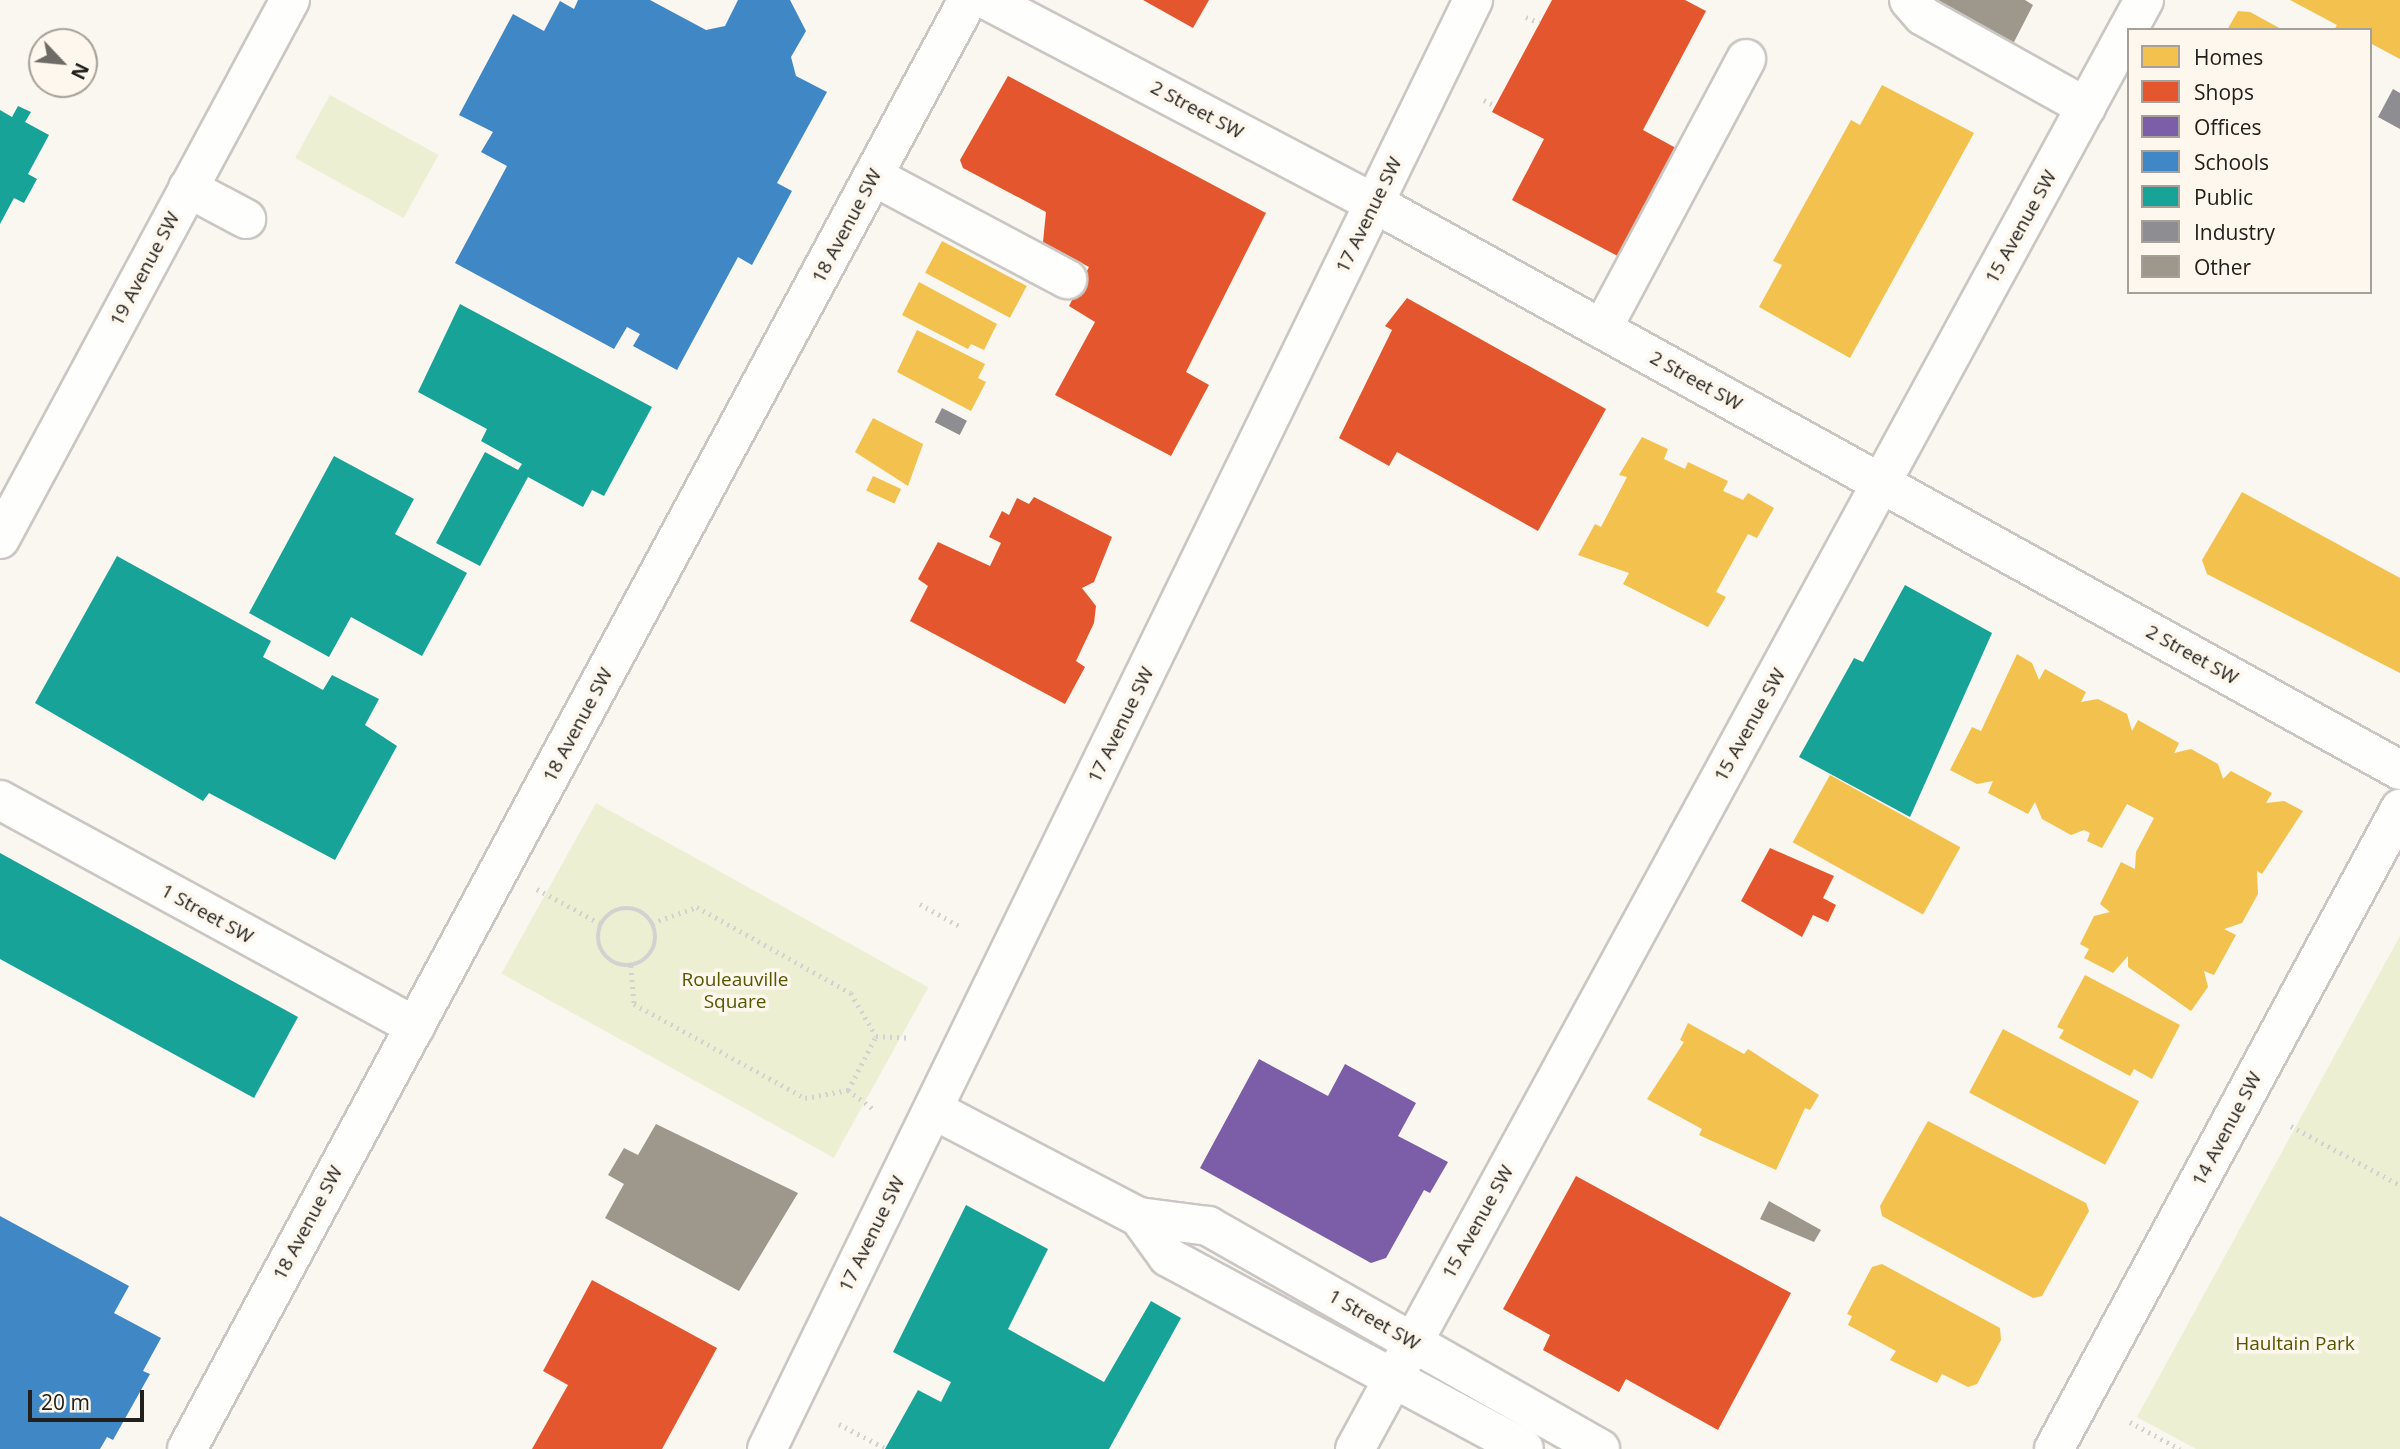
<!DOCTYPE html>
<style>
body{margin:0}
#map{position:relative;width:2400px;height:1449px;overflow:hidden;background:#faf6f0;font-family:"Open Sans",sans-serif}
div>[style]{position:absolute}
.green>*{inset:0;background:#edefd2;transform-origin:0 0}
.homes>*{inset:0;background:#f2c14e;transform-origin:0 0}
.shops>*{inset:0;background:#e4572e}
.offices>*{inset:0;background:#7b5ea7}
.schools>*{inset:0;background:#3f88c5}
.public>*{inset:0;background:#17a398}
.industry>*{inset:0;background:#8d8d92;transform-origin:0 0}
.building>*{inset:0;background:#9e978b}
.path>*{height:4.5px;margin-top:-2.25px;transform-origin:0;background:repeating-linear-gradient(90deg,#d4d2d1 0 2px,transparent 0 7px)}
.path>.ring{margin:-2.25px;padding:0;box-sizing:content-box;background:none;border:4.5px solid #d4d2d1;border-radius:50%}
.roads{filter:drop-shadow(2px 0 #cac7c2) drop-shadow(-2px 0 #cac7c2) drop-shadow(0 2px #cac7c2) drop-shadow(0 -2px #cac7c2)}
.minor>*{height:38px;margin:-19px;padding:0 19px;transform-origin:19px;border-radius:19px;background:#fefefd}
.major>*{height:38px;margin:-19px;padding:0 19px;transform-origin:19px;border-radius:19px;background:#fefefd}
span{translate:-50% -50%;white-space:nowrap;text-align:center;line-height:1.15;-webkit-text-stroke:7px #fdf7ed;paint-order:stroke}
.street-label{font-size:19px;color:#22201d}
.park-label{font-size:19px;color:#525800}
.legend{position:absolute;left:2127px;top:28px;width:245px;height:266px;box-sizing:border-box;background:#fdf7ed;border:2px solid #a5a19a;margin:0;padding:9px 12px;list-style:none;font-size:21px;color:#22201d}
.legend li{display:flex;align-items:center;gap:14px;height:35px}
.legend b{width:35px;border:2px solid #a5a19a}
.north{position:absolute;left:28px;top:28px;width:70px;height:70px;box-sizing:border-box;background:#fdf7ed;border:2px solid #a5a19a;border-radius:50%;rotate:116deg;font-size:19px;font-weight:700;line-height:28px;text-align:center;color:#22201d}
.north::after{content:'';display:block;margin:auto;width:24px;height:32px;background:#6e6b67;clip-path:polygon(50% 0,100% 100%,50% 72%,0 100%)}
.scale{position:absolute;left:28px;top:1390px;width:116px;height:32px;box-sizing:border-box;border:4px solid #22201d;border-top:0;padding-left:9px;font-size:21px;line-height:24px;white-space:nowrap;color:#22201d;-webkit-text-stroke:5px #fdf7ed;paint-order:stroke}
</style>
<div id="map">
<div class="green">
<div style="left:330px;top:95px;width:124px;height:72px;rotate:29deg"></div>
<div style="left:596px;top:803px;width:380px;height:195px;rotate:29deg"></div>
<div style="clip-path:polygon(2400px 936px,2400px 1449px,2196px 1449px,2137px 1417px)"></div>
</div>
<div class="homes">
<div style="clip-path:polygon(2290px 0,2400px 0,2400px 59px,2370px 43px,2370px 30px,2334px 30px,2337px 25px)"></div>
<div style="clip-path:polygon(2238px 11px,2250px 12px,2283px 30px,2227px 30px)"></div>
<div style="clip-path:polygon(1882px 85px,1974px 133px,1850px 358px,1759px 307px,1782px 265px,1773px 261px,1851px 120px,1860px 125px)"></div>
<div style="left:942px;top:241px;width:96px;height:36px;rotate:28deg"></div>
<div style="clip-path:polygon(919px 282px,997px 324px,984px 350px,971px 344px,968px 349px,902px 315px)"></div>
<div style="clip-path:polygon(917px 330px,985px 364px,978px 378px,986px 382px,971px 411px,897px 372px)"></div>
<div style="clip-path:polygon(873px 418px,923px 444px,908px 486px,855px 452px)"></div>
<div style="clip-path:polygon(1642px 437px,1668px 449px,1664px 459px,1685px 469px,1688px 462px,1728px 481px,1723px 491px,1743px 500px,1748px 493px,1774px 508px,1757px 538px,1748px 534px,1716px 592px,1726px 597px,1708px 627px,1623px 584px,1629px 573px,1578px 555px,1595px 524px,1601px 527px,1627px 477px,1619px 475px)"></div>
<div style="left:873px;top:476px;width:31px;height:16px;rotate:25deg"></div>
<div style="clip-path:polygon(2242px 492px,2400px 578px,2400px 673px,2207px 574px,2202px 560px)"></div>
<div style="clip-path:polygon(2017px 654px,2032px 663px,2039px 680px,2045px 669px,2086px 692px,2081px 702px,2098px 699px,2127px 714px,2132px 731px,2138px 720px,2179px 743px,2174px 753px,2191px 749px,2218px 764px,2223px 779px,2231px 771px,2272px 793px,2266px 803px,2284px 801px,2303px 811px,2262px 874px,2257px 871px,2258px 894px,2242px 923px,2224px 929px,2236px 935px,2214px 975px,2204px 971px,2208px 987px,2191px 1011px,2128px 967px,2128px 956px,2113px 973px,2084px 958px,2089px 949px,2080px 944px,2094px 916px,2110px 912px,2100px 904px,2121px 862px,2135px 869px,2136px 852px,2154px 818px,2127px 804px,2102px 848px,2087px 841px,2090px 833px,2084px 830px,2071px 835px,2042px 819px,2035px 802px,2028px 814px,1988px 793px,1993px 781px,1977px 784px,1950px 770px,1972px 727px,1981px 731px)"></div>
<div style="left:1830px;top:775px;width:149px;height:77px;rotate:29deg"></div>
<div style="clip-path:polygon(2085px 975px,2180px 1025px,2152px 1079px,2134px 1069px,2130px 1076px,2059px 1038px,2064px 1030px,2057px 1027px)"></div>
<div style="clip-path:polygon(1688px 1023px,1744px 1054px,1748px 1049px,1819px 1095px,1810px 1110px,1805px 1108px,1776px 1170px,1699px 1135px,1702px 1129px,1647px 1099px,1684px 1042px,1680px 1040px)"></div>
<div style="left:2003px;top:1029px;width:154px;height:72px;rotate:28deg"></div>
<div style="clip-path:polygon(1928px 1121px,2086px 1203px,2089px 1211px,2042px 1296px,2033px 1298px,1882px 1216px,1880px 1206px)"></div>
<div style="clip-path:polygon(1882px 1264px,2000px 1328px,2001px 1340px,1977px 1384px,1968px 1387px,1942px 1374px,1937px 1383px,1890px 1360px,1896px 1351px,1848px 1325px,1852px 1316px,1847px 1314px,1872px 1267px)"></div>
</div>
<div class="shops">
<div style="clip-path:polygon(1143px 0,1209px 0,1193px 28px)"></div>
<div style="clip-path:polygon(1552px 0,1685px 0,1706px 11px,1643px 130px,1685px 153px,1627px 261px,1512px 200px,1544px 139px,1492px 112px)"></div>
<div style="clip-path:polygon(1008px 76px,1266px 213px,1186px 372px,1209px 385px,1171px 456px,1055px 395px,1095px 322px,1069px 306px,1089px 267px,1043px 242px,1046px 212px,963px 168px,960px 160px)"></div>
<div style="clip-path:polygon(1407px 298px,1606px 409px,1538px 531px,1397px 452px,1389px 466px,1339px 438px,1392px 330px,1385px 326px)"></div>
<div style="clip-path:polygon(1034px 497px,1112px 537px,1094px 582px,1082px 588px,1096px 606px,1094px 623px,1076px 661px,1085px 667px,1065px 704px,910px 621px,928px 586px,918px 579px,938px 542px,990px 566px,1001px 543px,989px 537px,1002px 511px,1009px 515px,1017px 498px,1029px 504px)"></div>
<div style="clip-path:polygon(1770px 848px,1834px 876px,1823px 898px,1836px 905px,1828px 922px,1813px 915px,1802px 937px,1741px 901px)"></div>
<div style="clip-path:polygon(1576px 1176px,1791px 1293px,1718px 1430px,1626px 1379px,1619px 1392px,1543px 1350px,1550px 1335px,1503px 1309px)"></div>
<div style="clip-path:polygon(592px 1280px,717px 1348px,662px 1449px,532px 1449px,568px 1385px,543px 1371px)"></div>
</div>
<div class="offices">
<div style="clip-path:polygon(1259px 1059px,1328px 1096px,1345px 1064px,1416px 1103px,1398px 1136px,1448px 1162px,1430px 1193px,1424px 1190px,1386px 1258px,1371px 1263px,1200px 1168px)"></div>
</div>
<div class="schools">
<div style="clip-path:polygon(578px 0,650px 0,706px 30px,725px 26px,738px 0,790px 0,806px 31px,791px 57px,796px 76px,827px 92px,777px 183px,792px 191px,752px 265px,738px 257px,677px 370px,633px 346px,640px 334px,627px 327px,614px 349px,455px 263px,507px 166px,481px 152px,493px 132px,459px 115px,513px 14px,544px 31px,560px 1px,574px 9px)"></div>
<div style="clip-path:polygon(0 1216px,129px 1286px,114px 1313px,161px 1338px,143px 1371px,150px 1374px,113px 1440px,107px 1437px,100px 1449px,0 1449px)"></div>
</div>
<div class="public">
<div style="clip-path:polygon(18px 106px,31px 112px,25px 122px,49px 135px,28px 174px,37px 179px,24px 203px,14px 198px,0 224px,0 110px,12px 117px)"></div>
<div style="clip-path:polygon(460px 304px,652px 407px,604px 496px,592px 490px,583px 507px,528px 477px,480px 566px,436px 543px,485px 452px,518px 470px,522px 464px,481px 441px,487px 429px,418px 392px)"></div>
<div style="clip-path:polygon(334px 456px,414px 499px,395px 534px,467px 573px,422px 656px,351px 617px,329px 657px,249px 613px)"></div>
<div style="clip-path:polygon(117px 556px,271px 641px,263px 657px,323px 690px,332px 675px,379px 699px,365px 725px,397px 746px,335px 860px,209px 793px,203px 801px,35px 703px)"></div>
<div style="clip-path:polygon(1905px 585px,1992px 633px,1910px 817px,1799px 757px,1854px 658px,1863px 662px)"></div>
<div style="clip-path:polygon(0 853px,298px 1017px,254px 1098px,0 959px)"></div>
<div style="clip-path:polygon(966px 1205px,1048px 1249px,1008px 1329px,1104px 1382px,1151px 1301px,1181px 1318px,1109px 1449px,885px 1449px,918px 1390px,941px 1402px,951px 1382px,893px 1352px)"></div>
</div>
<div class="industry">
<div style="clip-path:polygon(2393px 89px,2400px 93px,2400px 129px,2378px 117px)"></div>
<div style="left:942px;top:408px;width:28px;height:16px;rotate:27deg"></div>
</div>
<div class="building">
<div style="clip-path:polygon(1937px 0,2025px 0,2033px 5px,2014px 42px,2005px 43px)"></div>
<div style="clip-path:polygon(656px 1124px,798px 1193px,739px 1291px,605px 1218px,624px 1184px,608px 1175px,624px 1148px,638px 1155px)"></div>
<div style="clip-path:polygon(1769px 1201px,1821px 1230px,1814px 1242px,1760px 1219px)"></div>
</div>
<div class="path">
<div style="left:1526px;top:17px;width:15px;rotate:23deg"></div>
<div style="left:1484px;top:100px;width:13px;rotate:27deg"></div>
<div style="left:537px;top:889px;width:73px;rotate:28.7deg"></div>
<div style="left:920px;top:904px;width:49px;rotate:29.2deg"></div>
<div class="ring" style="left:598px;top:908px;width:53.5px;height:53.5px"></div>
<div style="left:652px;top:923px;width:48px;rotate:-19.6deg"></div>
<div style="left:697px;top:907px;width:176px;rotate:29.2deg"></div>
<div style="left:851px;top:993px;width:50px;rotate:59.8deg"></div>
<div style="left:876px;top:1036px;width:33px;rotate:3deg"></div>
<div style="left:631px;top:966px;width:38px;rotate:85deg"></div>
<div style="left:634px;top:1004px;width:195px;rotate:28.8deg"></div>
<div style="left:805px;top:1098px;width:44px;rotate:-10.5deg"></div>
<div style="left:848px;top:1090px;width:31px;rotate:37deg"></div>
<div style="left:848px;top:1090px;width:61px;rotate:-62.6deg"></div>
<div style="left:2291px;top:1126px;width:124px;rotate:28.4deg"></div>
<div style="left:2130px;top:1422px;width:57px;rotate:28.4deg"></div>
<div style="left:839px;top:1424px;width:52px;rotate:27.6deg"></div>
</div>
<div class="roads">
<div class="minor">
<div style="left:987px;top:0;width:437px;rotate:27.7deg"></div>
<div style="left:1374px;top:203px;width:1172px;rotate:28.93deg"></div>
<div style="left:1909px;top:0;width:21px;rotate:49deg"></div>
<div style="left:1923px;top:16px;width:187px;rotate:29.2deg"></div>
<div style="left:873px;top:176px;width:220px;rotate:28deg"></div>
<div style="left:188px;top:188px;width:66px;rotate:28.1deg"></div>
<div style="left:1602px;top:329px;width:306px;rotate:-61.9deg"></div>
<div style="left:0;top:539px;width:612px;rotate:-61.72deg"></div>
<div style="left:0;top:800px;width:473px;rotate:28.6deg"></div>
<div style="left:934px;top:1110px;width:231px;rotate:27.6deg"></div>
<div style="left:1139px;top:1217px;width:70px;rotate:7.4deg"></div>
<div style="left:1208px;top:1226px;width:451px;rotate:29.6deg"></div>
<div style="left:1139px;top:1217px;width:49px;rotate:54.1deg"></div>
<div style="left:1168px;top:1257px;width:404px;rotate:28.3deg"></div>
<div style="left:187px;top:1449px;width:1646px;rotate:-61.68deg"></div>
<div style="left:1355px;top:1449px;width:1650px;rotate:-61.43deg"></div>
<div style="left:2054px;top:1449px;width:728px;rotate:-61.6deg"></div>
</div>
<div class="major">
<div style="left:767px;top:1449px;width:1612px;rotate:-64.02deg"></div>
</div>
</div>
<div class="street-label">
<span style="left:1197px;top:110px;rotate:28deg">2 Street SW</span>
<span style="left:1369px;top:215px;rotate:-64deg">17 Avenue SW</span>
<span style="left:847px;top:226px;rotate:-62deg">18 Avenue SW</span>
<span style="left:2021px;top:227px;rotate:-61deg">15 Avenue SW</span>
<span style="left:145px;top:269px;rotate:-62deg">19 Avenue SW</span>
<span style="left:1696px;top:381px;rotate:29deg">2 Street SW</span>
<span style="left:2192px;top:655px;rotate:29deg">2 Street SW</span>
<span style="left:578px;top:725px;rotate:-62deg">18 Avenue SW</span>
<span style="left:1121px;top:725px;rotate:-64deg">17 Avenue SW</span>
<span style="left:1750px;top:725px;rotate:-61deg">15 Avenue SW</span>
<span style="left:207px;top:914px;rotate:29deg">1 Street SW</span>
<span style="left:2227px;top:1129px;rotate:-62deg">14 Avenue SW</span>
<span style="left:1478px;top:1222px;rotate:-61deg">15 Avenue SW</span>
<span style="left:308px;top:1223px;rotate:-62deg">18 Avenue SW</span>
<span style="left:872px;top:1234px;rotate:-64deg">17 Avenue SW</span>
<span style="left:1374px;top:1320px;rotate:30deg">1 Street SW</span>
</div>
<div class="park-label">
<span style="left:735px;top:991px">Rouleauville<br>Square</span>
<span style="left:2295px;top:1344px">Haultain Park</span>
</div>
<ul class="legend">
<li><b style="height:19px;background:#f2c14e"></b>Homes</li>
<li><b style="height:19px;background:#e4572e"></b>Shops</li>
<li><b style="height:19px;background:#7b5ea7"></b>Offices</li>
<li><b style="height:19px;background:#3f88c5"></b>Schools</li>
<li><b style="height:19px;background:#17a398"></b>Public</li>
<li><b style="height:19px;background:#8d8d92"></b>Industry</li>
<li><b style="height:19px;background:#9e978b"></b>Other</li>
</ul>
<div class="north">N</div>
<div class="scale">20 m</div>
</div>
